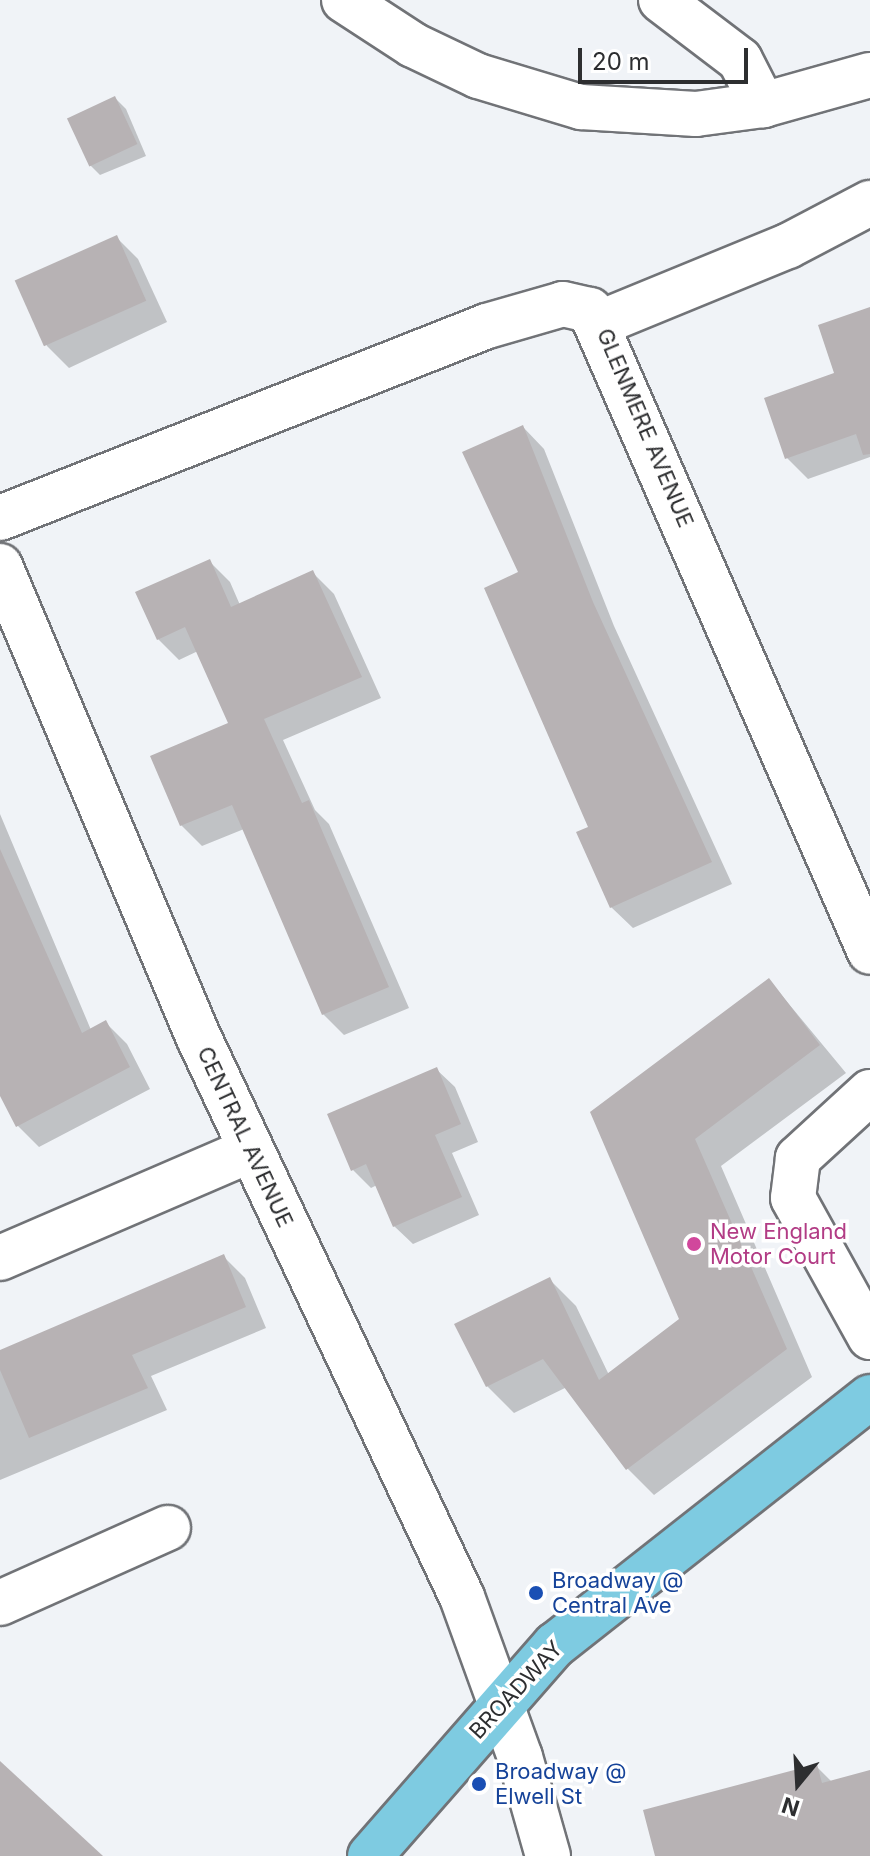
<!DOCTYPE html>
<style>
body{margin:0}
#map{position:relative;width:870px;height:1856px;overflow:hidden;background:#f0f3f7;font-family:Inter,sans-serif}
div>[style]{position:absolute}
.shadow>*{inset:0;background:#0003}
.building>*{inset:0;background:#b7b2b4;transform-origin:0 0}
.roads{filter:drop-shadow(2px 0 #717377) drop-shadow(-2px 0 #717377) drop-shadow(0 2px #717377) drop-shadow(0 -2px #717377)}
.minor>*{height:44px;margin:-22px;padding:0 22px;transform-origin:22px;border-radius:22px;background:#fff}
.major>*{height:44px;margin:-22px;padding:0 22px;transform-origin:22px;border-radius:22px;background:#7ecbe1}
.dots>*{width:22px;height:22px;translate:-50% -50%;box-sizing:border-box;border:4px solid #fff;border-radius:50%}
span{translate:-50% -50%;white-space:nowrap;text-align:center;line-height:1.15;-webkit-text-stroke:7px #fff;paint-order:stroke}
.street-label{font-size:22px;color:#2d2e30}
.hotel-label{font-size:22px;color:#b23c85}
.left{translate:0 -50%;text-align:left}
.transit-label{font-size:22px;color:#164399}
.north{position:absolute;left:758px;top:1744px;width:80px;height:80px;-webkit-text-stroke:6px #fff;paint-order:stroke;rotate:198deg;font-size:22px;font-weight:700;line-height:32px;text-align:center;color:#2d2e30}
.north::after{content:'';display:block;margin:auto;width:28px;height:36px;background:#2d2e30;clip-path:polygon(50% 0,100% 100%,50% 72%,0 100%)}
.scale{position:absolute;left:578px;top:48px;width:170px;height:36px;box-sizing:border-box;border:4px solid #2d2e30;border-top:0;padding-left:10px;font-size:24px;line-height:28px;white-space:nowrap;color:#2d2e30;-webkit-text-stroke:6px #fff;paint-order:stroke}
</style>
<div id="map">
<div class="shadow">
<div style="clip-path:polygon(115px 98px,126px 109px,146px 156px,100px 175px,89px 164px)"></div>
<div style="clip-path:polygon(116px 237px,138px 259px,167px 322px,69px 368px,47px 346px,18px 283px)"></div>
<div style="clip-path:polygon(870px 309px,870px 457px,808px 479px,787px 458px)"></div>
<div style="clip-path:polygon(523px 427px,544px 449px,614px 626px,732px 884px,633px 928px,611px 907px,590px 828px)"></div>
<div style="clip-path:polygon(209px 561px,230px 582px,240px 605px,313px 573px,334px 594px,381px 698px,283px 740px,315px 810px,329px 824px,409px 1008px,344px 1035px,323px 1014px,244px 829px,202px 846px,181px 825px,231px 724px,198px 651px,179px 660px,158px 639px)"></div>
<div style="clip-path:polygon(0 814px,91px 1030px,106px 1023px,127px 1044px,150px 1089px,39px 1147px,17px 1125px,0 1092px)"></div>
<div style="clip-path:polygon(769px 980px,846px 1073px,721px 1166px,812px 1377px,654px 1495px,627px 1468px,567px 1387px,514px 1413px,487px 1386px,549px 1279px,576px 1306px,609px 1375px,682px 1320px,592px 1113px)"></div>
<div style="clip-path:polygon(436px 1069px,455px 1087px,478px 1142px,452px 1153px,479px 1215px,413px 1244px,394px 1226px,377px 1185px,371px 1188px,353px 1170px)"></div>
<div style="clip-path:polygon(224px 1257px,245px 1278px,266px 1328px,151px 1376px,167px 1410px,0 1480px,0 1352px)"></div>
<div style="clip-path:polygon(817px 1767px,832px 1782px,870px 1773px,870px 1856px,657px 1856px)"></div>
</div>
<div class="building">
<div style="left:115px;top:96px;width:53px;height:53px;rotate:65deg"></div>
<div style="left:117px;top:235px;width:72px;height:112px;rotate:66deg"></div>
<div style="clip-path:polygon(870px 307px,870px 454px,863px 455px,856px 434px,785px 459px,764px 398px,834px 373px,818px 325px)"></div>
<div style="clip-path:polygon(523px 425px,593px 602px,712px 862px,610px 908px,576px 832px,588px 827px,484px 588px,518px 572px,462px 452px)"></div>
<div style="clip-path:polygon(210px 559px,231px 607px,313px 570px,362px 677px,264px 719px,302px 803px,309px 800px,389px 987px,322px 1015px,232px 805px,180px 826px,150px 756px,228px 723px,185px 627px,157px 640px,135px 592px)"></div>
<div style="clip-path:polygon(0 849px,82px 1033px,106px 1020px,130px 1067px,16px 1127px,0 1096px)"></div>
<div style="clip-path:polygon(769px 978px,820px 1045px,695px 1139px,787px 1349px,626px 1470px,543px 1359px,486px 1387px,454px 1324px,550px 1277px,599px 1380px,679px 1319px,590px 1112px)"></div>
<div style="clip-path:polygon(437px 1067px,461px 1124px,435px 1135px,462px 1197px,393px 1227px,366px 1164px,351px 1171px,327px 1114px)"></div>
<div style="clip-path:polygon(224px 1254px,246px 1307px,132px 1355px,148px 1388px,29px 1438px,0 1370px,0 1350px)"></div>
<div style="clip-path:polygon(0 1761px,103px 1856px,0 1856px)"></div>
<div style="clip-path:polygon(817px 1764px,822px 1783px,870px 1770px,870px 1856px,655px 1856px,643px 1810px)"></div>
</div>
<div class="roads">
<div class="minor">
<div style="left:344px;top:0;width:82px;rotate:33.1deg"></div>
<div style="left:413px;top:45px;width:72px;rotate:25.5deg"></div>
<div style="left:478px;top:76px;width:108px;rotate:16.8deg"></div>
<div style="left:581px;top:107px;width:115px;rotate:3.5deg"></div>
<div style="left:696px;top:114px;width:68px;rotate:-7.7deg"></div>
<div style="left:763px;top:105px;width:111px;rotate:-15.7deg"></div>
<div style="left:661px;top:0;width:99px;rotate:37.2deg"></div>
<div style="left:740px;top:60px;width:51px;rotate:62.9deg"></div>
<div style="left:600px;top:323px;width:203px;rotate:-22.3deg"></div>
<div style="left:788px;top:246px;width:93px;rotate:-27.7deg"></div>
<div style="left:0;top:518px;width:523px;rotate:-21.52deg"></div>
<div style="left:487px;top:326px;width:79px;rotate:-16.1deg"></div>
<div style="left:563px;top:304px;width:28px;rotate:13deg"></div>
<div style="left:590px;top:310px;width:700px;rotate:66.44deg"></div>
<div style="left:0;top:566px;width:510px;rotate:67.16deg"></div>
<div style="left:198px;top:1036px;width:620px;rotate:64.8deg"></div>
<div style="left:462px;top:1597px;width:170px;rotate:70.1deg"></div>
<div style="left:520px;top:1757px;width:103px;rotate:74.2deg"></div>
<div style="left:870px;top:1092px;width:98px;rotate:137.5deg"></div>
<div style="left:798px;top:1158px;width:40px;rotate:97.1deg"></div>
<div style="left:793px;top:1198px;width:159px;rotate:61deg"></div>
<div style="left:0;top:1258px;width:273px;rotate:-23.3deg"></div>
<div style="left:0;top:1603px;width:184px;rotate:-24.1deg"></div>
</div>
<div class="major">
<div style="left:370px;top:1856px;width:281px;rotate:-48.8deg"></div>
<div style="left:555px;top:1645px;width:401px;rotate:-38.2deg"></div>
</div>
</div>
<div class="dots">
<div style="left:694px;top:1244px;background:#d1479c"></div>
<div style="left:536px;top:1593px;background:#1a4fb4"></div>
<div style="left:479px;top:1784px;background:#1a4fb4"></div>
</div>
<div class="street-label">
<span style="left:645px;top:428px;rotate:67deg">GLENMERE AVENUE</span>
<span style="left:245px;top:1137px;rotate:65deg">CENTRAL AVENUE</span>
<span style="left:516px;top:1690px;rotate:-47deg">BROADWAY</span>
</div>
<div class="hotel-label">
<span class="left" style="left:710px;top:1244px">New England<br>Motor Court</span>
</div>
<div class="transit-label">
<span class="left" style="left:552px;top:1593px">Broadway @<br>Central Ave</span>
<span class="left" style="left:495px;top:1784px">Broadway @<br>Elwell St</span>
</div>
<div class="north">N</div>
<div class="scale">20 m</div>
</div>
